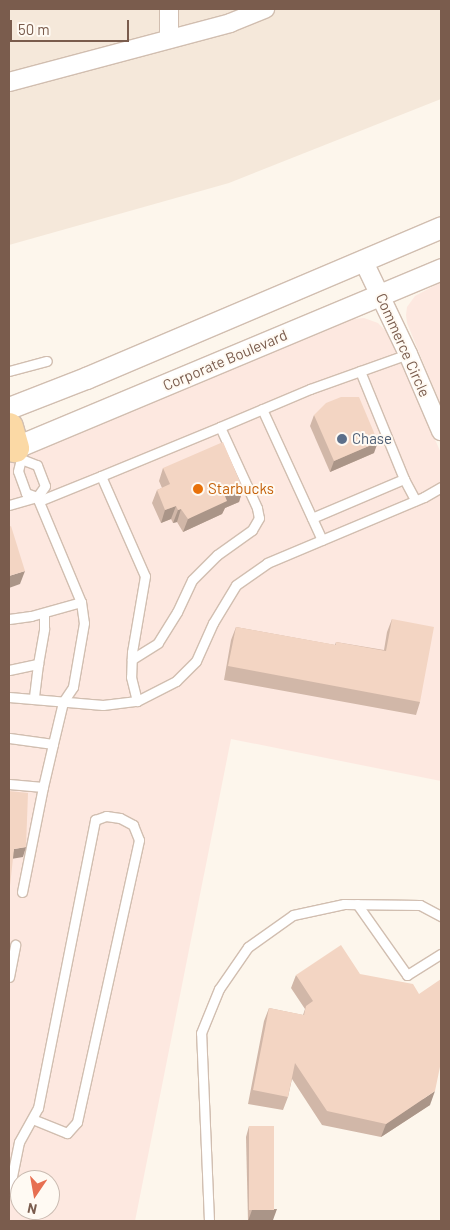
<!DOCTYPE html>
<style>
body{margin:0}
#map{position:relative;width:450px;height:1230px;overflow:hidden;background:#fdf6ec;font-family:Barlow,sans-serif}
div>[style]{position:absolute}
.residential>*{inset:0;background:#f5e8da}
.commercial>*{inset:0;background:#fde8e0}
.roads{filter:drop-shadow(1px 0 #d1beb0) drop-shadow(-1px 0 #d1beb0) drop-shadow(0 1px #d1beb0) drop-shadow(0 -1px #d1beb0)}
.service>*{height:9px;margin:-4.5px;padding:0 4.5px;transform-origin:4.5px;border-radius:4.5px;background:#fff}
.minor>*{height:18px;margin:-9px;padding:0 9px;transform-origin:9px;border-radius:9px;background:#fff}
.tertiary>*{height:21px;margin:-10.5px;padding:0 10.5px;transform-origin:10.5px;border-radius:10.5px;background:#fff}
.primary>*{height:28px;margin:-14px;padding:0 14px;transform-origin:14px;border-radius:14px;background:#fbd9a5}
.wall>*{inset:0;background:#d1b7a8}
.shaded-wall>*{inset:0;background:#aa9588}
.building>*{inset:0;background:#f3d5c3;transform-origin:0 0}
.dots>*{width:14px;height:14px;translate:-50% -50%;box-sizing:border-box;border:2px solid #fffaf3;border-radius:50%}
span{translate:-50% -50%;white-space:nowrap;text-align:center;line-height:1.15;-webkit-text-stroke:4px #fffaf3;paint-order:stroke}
.street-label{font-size:15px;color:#7a5c4d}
.service-label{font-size:15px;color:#4e5e75}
.left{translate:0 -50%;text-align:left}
.food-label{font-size:15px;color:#c56008}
.frame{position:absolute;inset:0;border:10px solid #7a5c4d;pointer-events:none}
.north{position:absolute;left:10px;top:1170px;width:50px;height:50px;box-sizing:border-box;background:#fffaf3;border:1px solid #cabbb1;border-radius:50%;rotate:192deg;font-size:14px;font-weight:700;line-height:20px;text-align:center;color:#7a5c4d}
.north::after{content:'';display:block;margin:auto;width:18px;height:22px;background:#e76f51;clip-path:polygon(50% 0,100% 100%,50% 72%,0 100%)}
.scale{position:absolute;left:10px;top:20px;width:119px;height:22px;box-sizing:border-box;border:2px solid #7a5c4d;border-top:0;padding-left:6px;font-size:15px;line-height:18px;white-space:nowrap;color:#7a5c4d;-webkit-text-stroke:4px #fffaf3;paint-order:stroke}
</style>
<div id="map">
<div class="residential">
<div style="clip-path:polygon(9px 9px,441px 9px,441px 99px,229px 183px,9px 245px)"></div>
</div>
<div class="commercial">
<div style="clip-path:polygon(441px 282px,441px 406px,407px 323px,406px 315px,407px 307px,415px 296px)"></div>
<div style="clip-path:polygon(evenodd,364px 318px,378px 323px,388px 333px,441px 453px,441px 781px,231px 739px,135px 1221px,9px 1221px,9px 463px,353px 319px,364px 318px,20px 1180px,50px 1180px,50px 1210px,20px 1210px,20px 1180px)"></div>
</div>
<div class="roads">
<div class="service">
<div style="left:9px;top:371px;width:39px;rotate:-15deg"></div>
<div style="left:360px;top:371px;width:117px;rotate:67.8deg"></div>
<div style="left:262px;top:409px;width:144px;rotate:65.4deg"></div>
<div style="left:220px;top:427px;width:98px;rotate:-22.9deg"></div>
<div style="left:310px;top:389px;width:104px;rotate:-19.7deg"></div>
<div style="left:17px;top:450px;width:10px;rotate:66deg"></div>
<div style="left:21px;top:459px;width:17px;rotate:21deg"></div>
<div style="left:37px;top:465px;width:22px;rotate:69deg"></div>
<div style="left:45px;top:486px;width:14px;rotate:126deg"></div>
<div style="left:37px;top:497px;width:12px;rotate:-160deg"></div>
<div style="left:26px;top:493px;width:23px;rotate:-110deg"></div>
<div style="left:18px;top:471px;width:12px;rotate:-76deg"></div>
<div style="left:101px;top:476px;width:129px;rotate:-22.4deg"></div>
<div style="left:220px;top:427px;width:89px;rotate:65.4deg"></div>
<div style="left:257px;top:508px;width:10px;rotate:79deg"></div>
<div style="left:259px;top:518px;width:14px;rotate:120deg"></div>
<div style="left:252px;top:530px;width:43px;rotate:144.5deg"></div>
<div style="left:217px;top:555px;width:35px;rotate:135deg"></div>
<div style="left:192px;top:580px;width:35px;rotate:115deg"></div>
<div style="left:177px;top:612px;width:36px;rotate:122deg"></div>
<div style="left:158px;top:643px;width:31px;rotate:148deg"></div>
<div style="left:39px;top:501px;width:67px;rotate:-22deg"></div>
<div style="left:101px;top:476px;width:109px;rotate:66.3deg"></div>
<div style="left:145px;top:576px;width:77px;rotate:99.7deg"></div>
<div style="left:132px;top:652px;width:25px;rotate:92deg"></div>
<div style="left:131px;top:677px;width:25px;rotate:76deg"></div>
<div style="left:9px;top:505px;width:29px;rotate:-16deg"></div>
<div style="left:37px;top:497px;width:114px;rotate:67.3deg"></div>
<div style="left:81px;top:602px;width:21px;rotate:82deg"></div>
<div style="left:84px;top:623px;width:65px;rotate:99.8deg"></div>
<div style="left:73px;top:687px;width:18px;rotate:124deg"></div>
<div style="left:63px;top:702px;width:43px;rotate:103.4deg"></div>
<div style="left:53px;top:744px;width:44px;rotate:-172.2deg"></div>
<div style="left:312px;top:518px;width:100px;rotate:-23deg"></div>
<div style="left:404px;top:479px;width:24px;rotate:62deg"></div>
<div style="left:9px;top:619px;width:22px;rotate:-8deg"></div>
<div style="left:31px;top:616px;width:52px;rotate:-15.6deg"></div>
<div style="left:38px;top:664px;width:36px;rotate:-80deg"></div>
<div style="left:44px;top:629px;width:16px;rotate:-90deg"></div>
<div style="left:9px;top:670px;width:30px;rotate:-12deg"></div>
<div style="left:38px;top:664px;width:35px;rotate:97deg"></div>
<div style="left:9px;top:697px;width:94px;rotate:4.9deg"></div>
<div style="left:103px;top:705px;width:34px;rotate:-7deg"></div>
<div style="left:137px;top:701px;width:44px;rotate:-27.1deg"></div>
<div style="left:176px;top:681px;width:28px;rotate:-45deg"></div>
<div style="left:196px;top:661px;width:42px;rotate:-65.9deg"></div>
<div style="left:213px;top:623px;width:44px;rotate:-58.8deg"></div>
<div style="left:236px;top:585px;width:38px;rotate:-35deg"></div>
<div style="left:267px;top:563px;width:170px;rotate:-22.8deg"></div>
<div style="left:424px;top:497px;width:20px;rotate:-30deg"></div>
<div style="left:9px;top:784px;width:34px;rotate:5deg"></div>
<div style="left:43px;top:787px;width:44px;rotate:-76.9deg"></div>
<div style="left:22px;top:892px;width:107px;rotate:-78.7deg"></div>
<div style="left:357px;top:904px;width:87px;rotate:54.8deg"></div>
<div style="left:407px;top:975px;width:40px;rotate:-32deg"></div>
<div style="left:9px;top:977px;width:33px;rotate:-79deg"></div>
<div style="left:9px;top:1191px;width:50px;rotate:-78.5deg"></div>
<div style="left:19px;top:1142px;width:39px;rotate:-61deg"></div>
<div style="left:38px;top:1108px;width:294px;rotate:-78.8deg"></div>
<div style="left:95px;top:820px;width:12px;rotate:-20deg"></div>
<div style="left:106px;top:816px;width:14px;rotate:8deg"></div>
<div style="left:120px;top:818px;width:15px;rotate:28deg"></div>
<div style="left:133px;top:825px;width:16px;rotate:68deg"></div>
<div style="left:139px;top:840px;width:289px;rotate:102.4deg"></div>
<div style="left:77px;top:1122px;width:15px;rotate:132deg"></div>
<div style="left:67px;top:1133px;width:37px;rotate:-158deg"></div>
<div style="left:209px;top:1221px;width:188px;rotate:-92.4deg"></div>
<div style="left:201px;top:1033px;width:48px;rotate:-67.8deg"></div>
<div style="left:219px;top:989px;width:51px;rotate:-55.4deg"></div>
<div style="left:248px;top:947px;width:55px;rotate:-35.4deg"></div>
<div style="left:293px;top:915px;width:52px;rotate:-12.2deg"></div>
<div style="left:344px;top:904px;width:76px;rotate:0.8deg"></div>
<div style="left:420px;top:905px;width:24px;rotate:28deg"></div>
</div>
<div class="minor">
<div style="left:169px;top:9px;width:30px;rotate:90deg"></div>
<div style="left:9px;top:82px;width:229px;rotate:-14.9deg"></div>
<div style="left:230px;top:23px;width:38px;rotate:-22deg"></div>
<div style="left:363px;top:260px;width:104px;rotate:64.4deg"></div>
<div style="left:408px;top:354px;width:84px;rotate:66.8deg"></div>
</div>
<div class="tertiary">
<div style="left:9px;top:408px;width:83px;rotate:-21.3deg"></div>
<div style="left:86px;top:378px;width:386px;rotate:-23deg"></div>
<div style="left:9px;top:450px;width:468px;rotate:-22.7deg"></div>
</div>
<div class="primary">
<div style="left:9px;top:427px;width:22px;rotate:74deg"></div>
</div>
</div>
<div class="wall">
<div style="clip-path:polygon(314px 415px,374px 453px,330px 472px,310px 426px)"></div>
<div style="clip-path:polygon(163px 468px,243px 489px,239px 502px,225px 508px,222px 514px,183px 532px,177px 522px,173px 523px,171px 519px,161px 523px,152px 503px,157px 490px,162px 488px,159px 481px)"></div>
<div style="clip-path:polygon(392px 619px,420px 702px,416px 715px,224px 680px,231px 640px,236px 627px,335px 645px,336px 642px,384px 650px,387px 632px)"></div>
<div style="clip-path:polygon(296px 975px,430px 1105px,381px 1137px,322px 1125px,292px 1079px,288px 1097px,283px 1110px,248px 1104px,264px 1021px,269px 1008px,303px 1015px,305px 1009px,291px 988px)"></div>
<div style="clip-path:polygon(249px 1126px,273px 1220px,248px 1221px,246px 1137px)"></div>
</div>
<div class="shaded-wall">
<div style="clip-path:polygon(378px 442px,374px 453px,330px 472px,334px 461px)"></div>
<div style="clip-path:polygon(243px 489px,239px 502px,225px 508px,222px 514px,183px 532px,188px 519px,225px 496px)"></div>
<div style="clip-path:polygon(176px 506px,171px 519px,161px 523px,165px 510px)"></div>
<div style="clip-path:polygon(181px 509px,177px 522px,173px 523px,178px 510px)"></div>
<div style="clip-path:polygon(25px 571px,20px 584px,9px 588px,9px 576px)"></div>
<div style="clip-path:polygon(26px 847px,23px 857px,11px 859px,14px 849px)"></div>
<div style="clip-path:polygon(435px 1091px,430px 1105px,381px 1137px,386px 1124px)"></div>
<div style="clip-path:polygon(277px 1209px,273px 1220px,248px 1221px,252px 1210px)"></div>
</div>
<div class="building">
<div style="clip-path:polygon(341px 397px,359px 397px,378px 442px,334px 461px,314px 415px,326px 403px)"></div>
<div style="clip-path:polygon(223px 442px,243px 489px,225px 496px,227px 501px,188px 519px,181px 509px,178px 510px,176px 506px,165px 510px,157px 490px,170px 484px,163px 468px)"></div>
<div style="clip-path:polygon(11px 526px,25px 571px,9px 576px,9px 527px)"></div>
<div style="clip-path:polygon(392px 619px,434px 627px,420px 702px,228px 666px,236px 627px,336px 645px,336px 642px,386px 651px)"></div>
<div style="clip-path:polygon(9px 791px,28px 793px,26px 847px,14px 849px,10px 886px,9px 886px)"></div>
<div style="clip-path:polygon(341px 945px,360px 974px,413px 984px,419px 994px,441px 979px,441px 1062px,435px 1091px,386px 1124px,327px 1111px,295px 1063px,288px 1097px,253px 1090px,269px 1008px,304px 1015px,306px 1006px,313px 1001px,296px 975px)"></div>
<div style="left:249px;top:1126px;width:25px;height:84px"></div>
</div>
<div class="dots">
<div style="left:342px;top:439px;background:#5c6f8a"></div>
<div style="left:198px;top:489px;background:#e8710a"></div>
</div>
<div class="street-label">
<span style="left:403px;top:345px;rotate:66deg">Commerce Circle</span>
<span style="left:225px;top:360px;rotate:-23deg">Corporate Boulevard</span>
</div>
<div class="service-label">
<span class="left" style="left:352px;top:439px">Chase</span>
</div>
<div class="food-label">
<span class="left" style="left:208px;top:489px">Starbucks</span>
</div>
<div class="frame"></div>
<div class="north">N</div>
<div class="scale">50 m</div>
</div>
